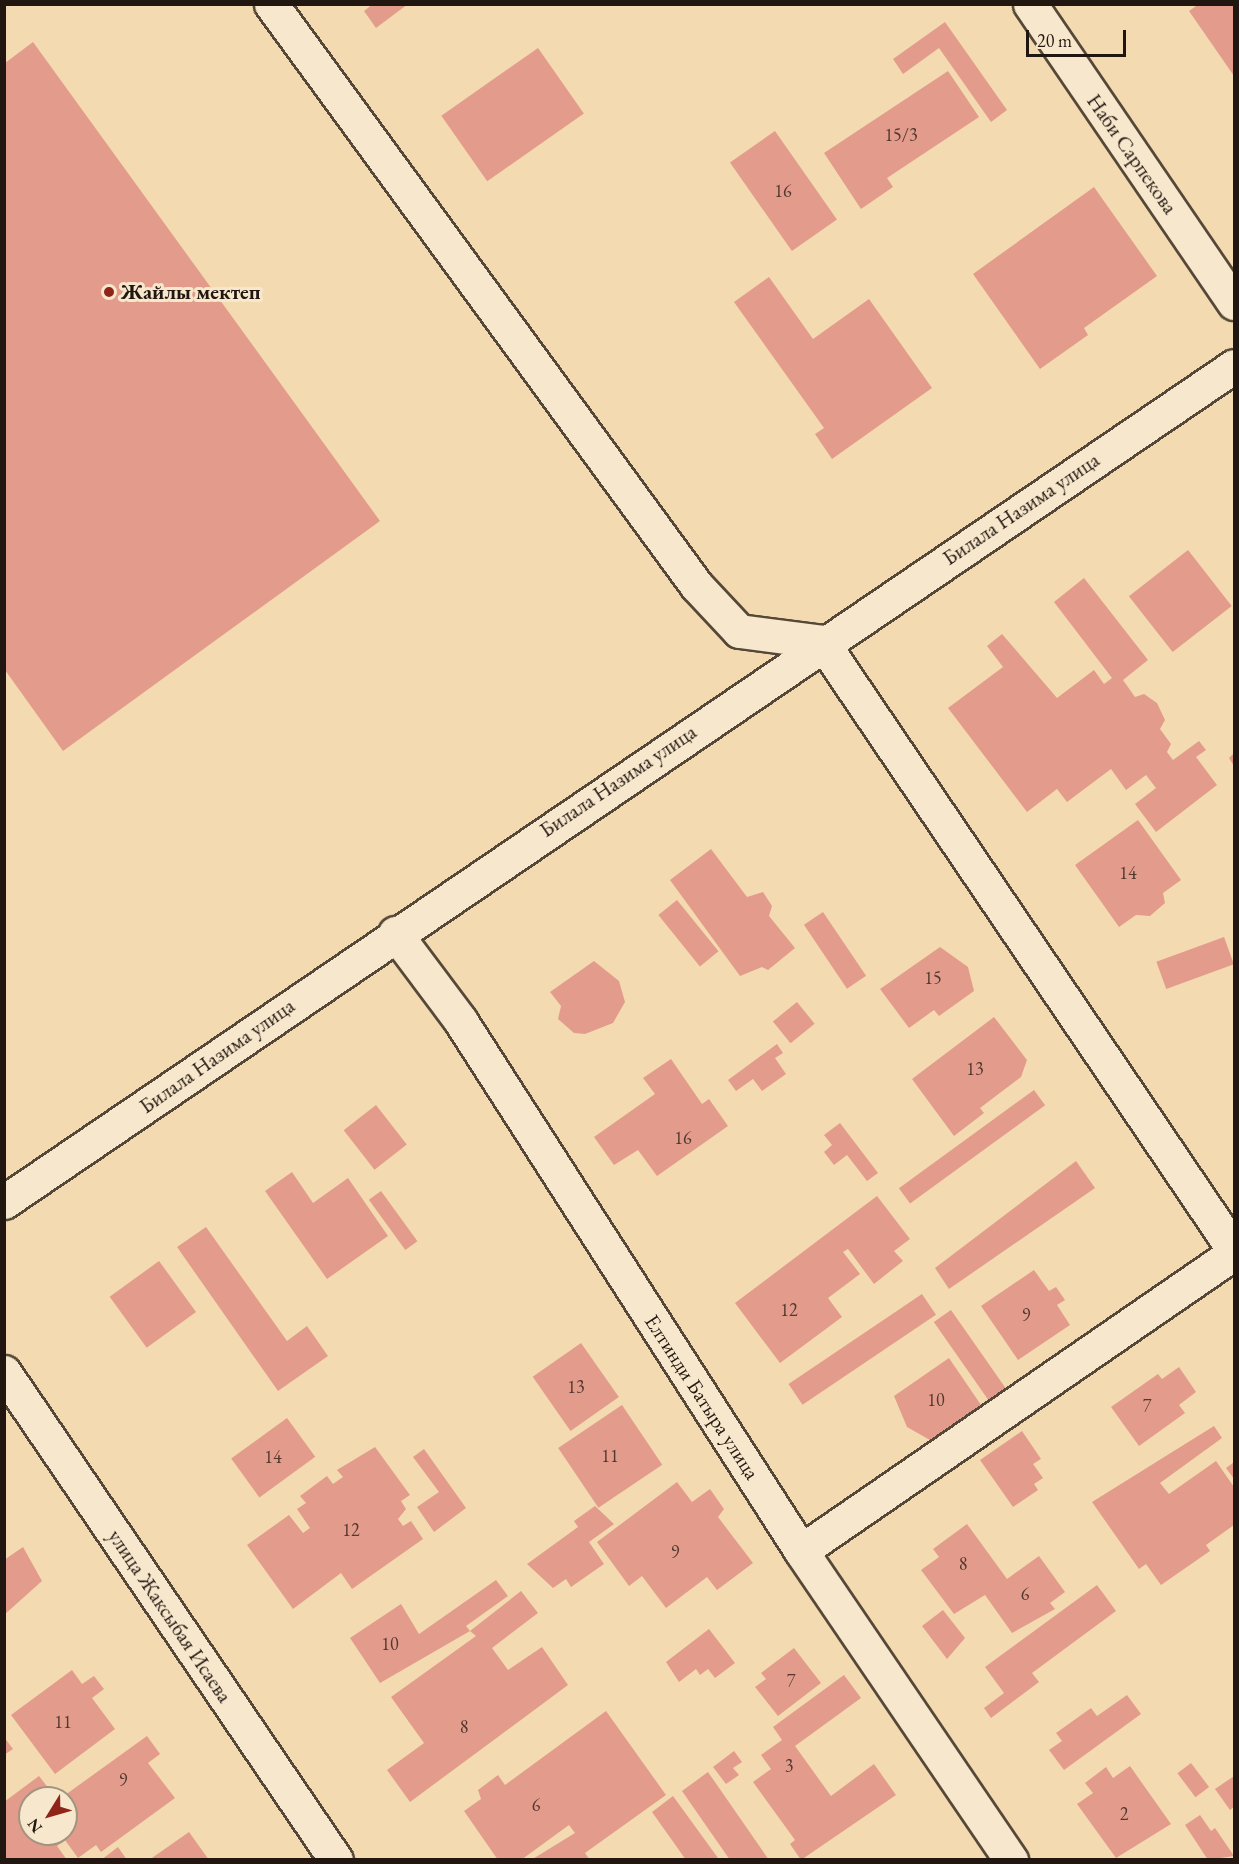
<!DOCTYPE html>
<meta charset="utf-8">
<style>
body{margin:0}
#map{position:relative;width:1239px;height:1864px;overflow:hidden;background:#f3dab1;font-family:"EB Garamond",serif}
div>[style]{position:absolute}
.building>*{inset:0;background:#e39c8c;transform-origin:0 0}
.roads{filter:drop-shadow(2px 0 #564838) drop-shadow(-2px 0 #564838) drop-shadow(0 2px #564838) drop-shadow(0 -2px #564838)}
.minor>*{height:33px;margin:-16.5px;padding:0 16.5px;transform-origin:16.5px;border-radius:16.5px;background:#f7e7cc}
.dots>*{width:16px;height:16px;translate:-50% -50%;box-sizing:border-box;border:3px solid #f7e7cc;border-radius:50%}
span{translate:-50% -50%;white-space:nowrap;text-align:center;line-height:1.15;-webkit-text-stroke:6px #f7e7cc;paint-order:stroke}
.number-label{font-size:18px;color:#52382f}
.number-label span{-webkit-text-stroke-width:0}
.street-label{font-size:21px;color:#211710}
.poi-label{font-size:21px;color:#211710;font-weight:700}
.left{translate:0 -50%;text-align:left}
.frame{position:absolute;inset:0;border:6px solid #211710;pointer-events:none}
.north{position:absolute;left:18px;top:1786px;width:60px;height:60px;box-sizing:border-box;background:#f7e7cc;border:2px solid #a19481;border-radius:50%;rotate:233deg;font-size:16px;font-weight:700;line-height:24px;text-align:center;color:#211710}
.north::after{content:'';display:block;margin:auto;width:21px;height:27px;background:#8f2418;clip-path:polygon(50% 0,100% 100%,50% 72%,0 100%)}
.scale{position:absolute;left:1026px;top:30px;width:100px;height:27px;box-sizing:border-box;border:3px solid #211710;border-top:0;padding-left:8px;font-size:18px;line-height:21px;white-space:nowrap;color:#211710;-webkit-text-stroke:4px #f7e7cc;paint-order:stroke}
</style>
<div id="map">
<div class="building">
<div style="clip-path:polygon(373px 4px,408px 4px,376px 28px,364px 11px)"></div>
<div style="clip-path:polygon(1199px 4px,1234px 4px,1234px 76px,1189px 11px)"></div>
<div style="clip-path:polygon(945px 22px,1007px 110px,991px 122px,939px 48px,903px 74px,893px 59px)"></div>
<div style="clip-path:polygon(33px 42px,380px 521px,63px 751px,5px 670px,5px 63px)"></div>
<div style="left:538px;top:48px;width:80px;height:118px;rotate:55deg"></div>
<div style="clip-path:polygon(948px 71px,979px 117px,887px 178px,893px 187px,861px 209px,824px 153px)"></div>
<div style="left:775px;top:131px;width:108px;height:55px;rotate:55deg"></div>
<div style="clip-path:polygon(1094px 187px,1157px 276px,1084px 328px,1088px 335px,1040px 369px,973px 274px)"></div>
<div style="clip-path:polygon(769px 277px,813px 339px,869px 299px,932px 388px,832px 459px,815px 434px,824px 428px,734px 302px)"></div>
<div style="left:1188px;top:550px;width:71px;height:75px;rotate:52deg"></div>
<div style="clip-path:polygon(1084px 578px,1148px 660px,1123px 680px,1135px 697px,1144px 694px,1157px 703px,1165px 720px,1160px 729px,1171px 744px,1167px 752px,1173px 760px,1199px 741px,1206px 750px,1196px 757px,1217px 785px,1156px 832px,1135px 804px,1156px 788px,1146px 775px,1126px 790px,1111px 769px,1067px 802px,1057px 789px,1027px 812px,948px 708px,1003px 667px,987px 646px,1002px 634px,1057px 698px,1094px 670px,1104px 684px,1112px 678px,1054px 602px)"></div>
<div style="clip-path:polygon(1234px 753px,1234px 766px,1229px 758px)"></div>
<div style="clip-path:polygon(1138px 820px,1181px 880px,1163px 893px,1165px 903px,1150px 916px,1136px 915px,1119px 927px,1075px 865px)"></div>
<div style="clip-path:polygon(711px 849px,747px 897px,763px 892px,772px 906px,769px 916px,795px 948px,768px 970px,762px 967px,740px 976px,670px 880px)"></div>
<div style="left:677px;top:900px;width:66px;height:24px;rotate:51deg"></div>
<div style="left:823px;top:912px;width:77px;height:23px;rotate:56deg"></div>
<div style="left:1224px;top:937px;width:29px;height:72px;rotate:70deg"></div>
<div style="clip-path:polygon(940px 947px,968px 967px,974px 991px,939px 1016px,934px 1010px,909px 1028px,880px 989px)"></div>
<div style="clip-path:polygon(594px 961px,619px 981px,625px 1002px,613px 1023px,585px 1034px,574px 1033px,558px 1019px,561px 1006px,550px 992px)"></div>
<div style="left:797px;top:1002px;width:28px;height:31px;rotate:51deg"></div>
<div style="clip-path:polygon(994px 1017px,1027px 1060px,1021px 1077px,980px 1108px,984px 1113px,954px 1136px,912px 1079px)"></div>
<div style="clip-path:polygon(777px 1044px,783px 1053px,775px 1058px,786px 1074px,762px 1091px,753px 1079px,736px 1091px,728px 1080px)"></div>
<div style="clip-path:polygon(671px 1059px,702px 1104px,709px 1099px,728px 1126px,657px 1176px,638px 1150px,614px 1165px,594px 1137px,655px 1094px,643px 1078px)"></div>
<div style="left:1034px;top:1090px;width:19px;height:167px;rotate:54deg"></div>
<div style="left:376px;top:1105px;width:50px;height:41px;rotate:52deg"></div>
<div style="clip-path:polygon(840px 1123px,878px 1173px,867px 1181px,847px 1155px,834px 1165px,824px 1152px,832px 1145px,824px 1135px)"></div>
<div style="clip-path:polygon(1076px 1161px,1095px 1188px,949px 1289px,935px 1268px)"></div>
<div style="clip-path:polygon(292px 1172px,313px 1203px,348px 1178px,388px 1236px,327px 1279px,265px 1191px)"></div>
<div style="left:381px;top:1191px;width:62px;height:15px;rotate:54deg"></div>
<div style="clip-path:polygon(877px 1196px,910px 1239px,894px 1251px,903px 1261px,874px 1284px,848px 1249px,843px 1252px,860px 1274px,828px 1298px,842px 1317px,780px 1363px,735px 1303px)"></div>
<div style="clip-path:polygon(206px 1227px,287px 1341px,307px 1326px,328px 1356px,278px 1391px,177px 1247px)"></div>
<div style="left:159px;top:1261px;width:63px;height:61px;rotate:54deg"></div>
<div style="clip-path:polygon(1034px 1270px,1049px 1291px,1056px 1287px,1065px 1300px,1057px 1305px,1070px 1325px,1018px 1360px,981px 1306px)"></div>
<div style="left:922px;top:1294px;width:25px;height:161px;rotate:56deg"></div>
<div style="left:951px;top:1310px;width:100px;height:21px;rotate:55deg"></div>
<div style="left:581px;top:1343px;width:66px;height:59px;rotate:55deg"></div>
<div style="clip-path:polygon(949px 1358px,981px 1405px,930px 1440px,907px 1427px,894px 1396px)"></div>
<div style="clip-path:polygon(1179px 1367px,1196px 1392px,1179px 1405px,1185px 1413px,1139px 1446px,1111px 1407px,1158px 1374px,1162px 1379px)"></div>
<div style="left:622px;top:1405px;width:72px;height:77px;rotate:56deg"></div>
<div style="left:287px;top:1418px;width:48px;height:69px;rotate:54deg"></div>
<div style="clip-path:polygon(1214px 1426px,1222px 1438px,1160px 1483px,1169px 1494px,1216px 1461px,1234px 1487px,1234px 1525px,1206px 1545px,1210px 1551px,1161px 1585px,1146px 1564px,1139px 1569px,1092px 1502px)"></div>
<div style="clip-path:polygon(1022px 1431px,1041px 1459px,1033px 1464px,1043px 1478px,1034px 1484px,1038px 1490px,1013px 1507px,980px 1460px)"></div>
<div style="clip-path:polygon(375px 1447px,410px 1495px,401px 1501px,406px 1509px,398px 1519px,403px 1526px,411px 1521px,423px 1539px,352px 1589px,341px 1573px,293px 1609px,247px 1545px,289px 1515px,303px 1533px,310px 1528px,297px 1509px,306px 1503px,300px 1496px,327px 1476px,333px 1484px,343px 1477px,337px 1470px)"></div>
<div style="clip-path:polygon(424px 1449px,466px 1508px,434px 1532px,417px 1507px,439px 1492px,413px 1457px)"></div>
<div style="clip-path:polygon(1234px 1462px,1234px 1479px,1226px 1468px)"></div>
<div style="clip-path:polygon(677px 1482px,692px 1502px,710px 1489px,724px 1509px,718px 1517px,753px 1563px,717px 1590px,707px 1577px,666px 1608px,642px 1576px,629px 1586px,597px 1542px)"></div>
<div style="clip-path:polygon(595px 1506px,614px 1524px,589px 1542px,604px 1564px,571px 1587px,566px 1579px,553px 1588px,527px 1564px,578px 1527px,574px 1521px)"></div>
<div style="clip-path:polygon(967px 1524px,1007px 1579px,1039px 1556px,1065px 1592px,1050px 1603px,1055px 1609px,1012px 1633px,985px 1595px,954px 1614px,921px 1570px,939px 1557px,933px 1549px)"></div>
<div style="clip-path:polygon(23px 1547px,42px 1581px,4px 1615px,4px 1560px)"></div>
<div style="clip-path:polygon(496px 1580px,508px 1596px,466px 1626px,470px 1631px,380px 1683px,350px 1638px,401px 1604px,419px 1634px)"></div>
<div style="clip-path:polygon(1097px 1585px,1116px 1611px,1032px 1673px,1039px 1682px,991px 1718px,984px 1708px,1004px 1693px,985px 1667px)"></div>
<div style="clip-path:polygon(521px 1591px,538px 1613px,492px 1648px,508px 1670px,542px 1647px,568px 1685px,410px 1802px,387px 1770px,424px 1743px,391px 1697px,476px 1636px,470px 1631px)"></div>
<div style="clip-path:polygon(943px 1610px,965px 1638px,947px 1659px,922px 1626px)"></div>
<div style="clip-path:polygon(709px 1629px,735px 1663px,715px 1678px,708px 1669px,700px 1675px,696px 1669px,679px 1682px,666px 1662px)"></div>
<div style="clip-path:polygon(794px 1648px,821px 1683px,778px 1716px,755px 1687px,766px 1679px,761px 1673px)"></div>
<div style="clip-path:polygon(72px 1670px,82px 1684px,94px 1676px,104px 1689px,92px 1698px,115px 1729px,55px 1774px,11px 1715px)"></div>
<div style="clip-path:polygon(844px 1675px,861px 1698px,795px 1746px,831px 1796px,874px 1764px,896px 1795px,801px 1860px,790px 1844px,795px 1840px,753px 1782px,771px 1769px,761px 1755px,782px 1740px,773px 1727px)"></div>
<div style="clip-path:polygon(1127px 1695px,1141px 1714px,1064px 1770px,1049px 1750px,1062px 1741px,1056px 1733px,1091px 1708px,1097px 1716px)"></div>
<div style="clip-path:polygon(606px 1711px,666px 1795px,585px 1853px,590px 1860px,531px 1860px,575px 1833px,569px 1825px,521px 1860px,498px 1860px,464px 1811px,481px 1799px,478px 1790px,498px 1775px,505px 1785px)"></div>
<div style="clip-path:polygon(147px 1736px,160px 1754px,148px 1763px,175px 1798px,101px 1852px,96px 1845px,78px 1858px,65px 1840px,57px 1846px,67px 1860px,4px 1860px,4px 1802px,39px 1776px,56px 1798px,30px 1798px,30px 1834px,66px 1834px,66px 1798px,61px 1798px)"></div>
<div style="clip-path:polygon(4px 1737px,13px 1749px,4px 1755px)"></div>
<div style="clip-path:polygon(734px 1751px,742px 1762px,733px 1768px,739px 1775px,726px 1784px,713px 1767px)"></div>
<div style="left:1191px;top:1763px;width:30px;height:17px;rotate:53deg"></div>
<div style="clip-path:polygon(1130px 1766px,1171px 1824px,1116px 1858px,1077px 1804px,1093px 1793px,1085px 1783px,1106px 1767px,1113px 1778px)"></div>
<div style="clip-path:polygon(708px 1772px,769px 1860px,730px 1860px,682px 1791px)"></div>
<div style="clip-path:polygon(1234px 1776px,1234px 1807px,1230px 1810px,1215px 1789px)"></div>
<div style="clip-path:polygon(673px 1796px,718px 1858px,716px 1860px,686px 1860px,652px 1812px)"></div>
<div style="clip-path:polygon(1200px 1815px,1211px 1831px,1215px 1828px,1234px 1856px,1208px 1860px,1185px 1825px)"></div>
<div style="clip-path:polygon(189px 1832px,209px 1860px,149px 1860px)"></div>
<div style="clip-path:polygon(118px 1847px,127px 1860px,101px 1860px)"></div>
</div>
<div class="roads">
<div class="minor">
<div style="left:271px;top:4px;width:720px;rotate:53.81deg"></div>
<div style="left:696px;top:585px;width:63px;rotate:46.9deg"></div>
<div style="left:739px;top:631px;width:84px;rotate:7.5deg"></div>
<div style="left:822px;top:642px;width:734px;rotate:55.88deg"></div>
<div style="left:1030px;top:4px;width:362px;rotate:55.7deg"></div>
<div style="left:395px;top:933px;width:109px;rotate:53.2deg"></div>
<div style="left:460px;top:1020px;width:631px;rotate:57.29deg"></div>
<div style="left:801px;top:1551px;width:374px;rotate:55.8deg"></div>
<div style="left:4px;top:1202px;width:1487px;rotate:-34.2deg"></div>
<div style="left:4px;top:1372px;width:590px;rotate:55.77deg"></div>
<div style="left:801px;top:1551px;width:526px;rotate:-34.54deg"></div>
</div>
</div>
<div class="dots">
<div style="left:109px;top:292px;background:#8f2418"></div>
</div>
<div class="number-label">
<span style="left:901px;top:135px">15/3</span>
<span style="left:783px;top:191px">16</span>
<span style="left:1128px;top:873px">14</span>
<span style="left:933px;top:978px">15</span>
<span style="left:975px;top:1069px">13</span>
<span style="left:683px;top:1138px">16</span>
<span style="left:789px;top:1310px">12</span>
<span style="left:1026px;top:1315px">9</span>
<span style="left:576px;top:1387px">13</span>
<span style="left:936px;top:1400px">10</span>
<span style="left:1147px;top:1406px">7</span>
<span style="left:610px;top:1456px">11</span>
<span style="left:273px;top:1457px">14</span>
<span style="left:351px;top:1530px">12</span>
<span style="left:675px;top:1552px">9</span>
<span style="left:963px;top:1564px">8</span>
<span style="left:1025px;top:1594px">6</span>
<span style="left:390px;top:1644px">10</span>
<span style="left:791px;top:1681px">7</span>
<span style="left:63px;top:1722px">11</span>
<span style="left:464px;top:1727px">8</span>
<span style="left:789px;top:1766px">3</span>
<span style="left:123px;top:1780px">9</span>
<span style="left:536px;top:1805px">6</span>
<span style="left:1124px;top:1814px">2</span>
</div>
<div class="street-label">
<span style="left:1132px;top:154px;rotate:55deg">Наби Сарпекова</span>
<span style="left:1021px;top:509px;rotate:-34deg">Билала Назима улица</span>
<span style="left:618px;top:781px;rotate:-34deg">Билала Назима улица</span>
<span style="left:217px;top:1056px;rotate:-35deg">Билала Назима улица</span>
<span style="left:702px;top:1397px;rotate:57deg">Елтинди Батыра улица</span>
<span style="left:170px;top:1616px;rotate:56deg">улица Жаксыбая Исаева</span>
</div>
<div class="poi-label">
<span class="left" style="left:121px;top:292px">Жайлы мектеп</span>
</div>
<div class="frame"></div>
<div class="north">N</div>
<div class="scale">20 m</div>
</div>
